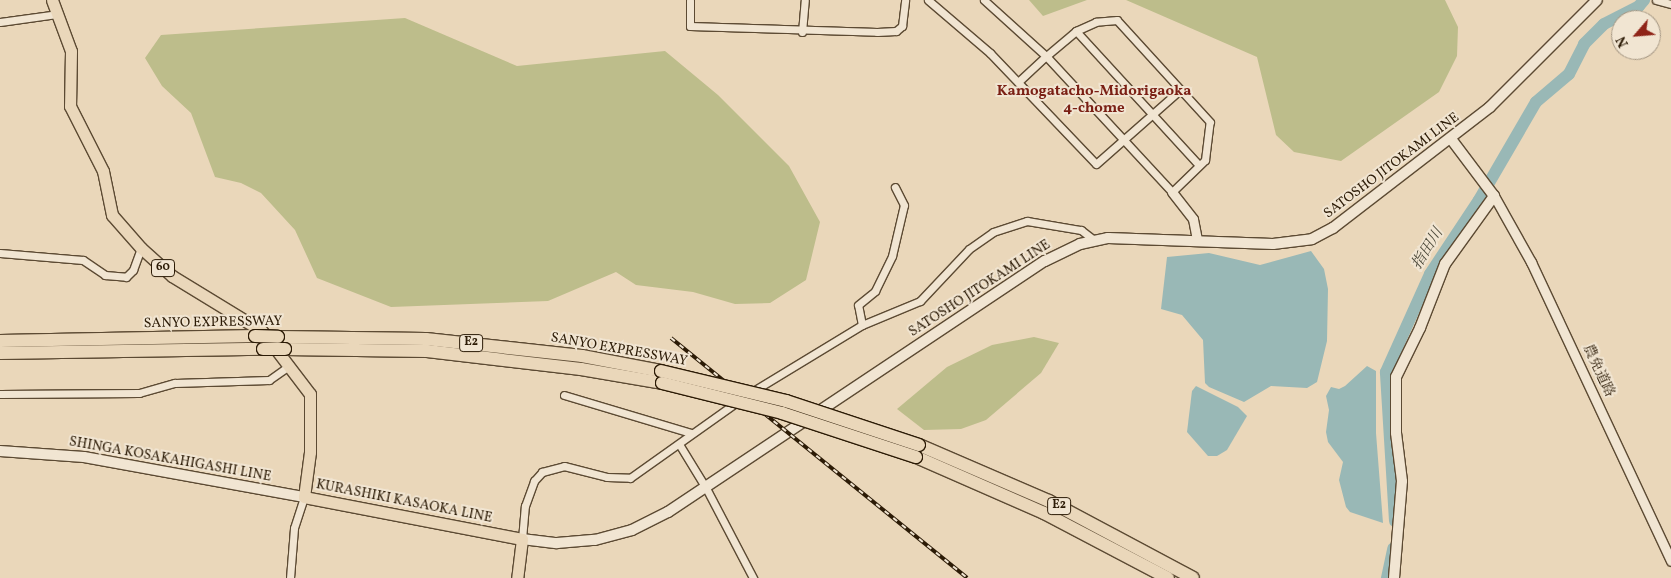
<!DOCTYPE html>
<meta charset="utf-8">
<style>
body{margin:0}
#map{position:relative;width:1671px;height:578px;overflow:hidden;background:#ead7ba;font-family:Vollkorn,"Noto Serif JP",serif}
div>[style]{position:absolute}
.green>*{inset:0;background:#bdbd8b}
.water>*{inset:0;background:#99b8b6}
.river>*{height:12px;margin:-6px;padding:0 6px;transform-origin:6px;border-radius:6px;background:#99b8b6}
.roads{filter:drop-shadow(1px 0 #5c4a33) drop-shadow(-1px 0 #5c4a33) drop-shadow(0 1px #5c4a33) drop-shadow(0 -1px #5c4a33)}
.minor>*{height:7px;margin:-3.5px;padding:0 3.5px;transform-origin:3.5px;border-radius:3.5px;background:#f1e5d2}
.tertiary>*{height:9px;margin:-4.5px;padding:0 4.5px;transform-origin:4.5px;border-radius:4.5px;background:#f1e5d2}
.secondary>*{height:10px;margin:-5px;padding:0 5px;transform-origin:5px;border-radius:5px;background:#f1e5d2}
.primary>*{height:11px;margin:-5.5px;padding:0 5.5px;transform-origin:5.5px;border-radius:5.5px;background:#ead7ba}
.motorway>*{height:12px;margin:-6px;padding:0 6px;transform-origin:6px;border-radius:6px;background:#ead7ba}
.rail>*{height:4px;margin-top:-2px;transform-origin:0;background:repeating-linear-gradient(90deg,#f1e5d2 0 5.5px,#2c1b06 0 11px);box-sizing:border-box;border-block:1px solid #2c1b06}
.bridges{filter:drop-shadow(1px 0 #2c1b06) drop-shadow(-1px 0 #2c1b06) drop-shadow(0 1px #2c1b06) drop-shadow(0 -1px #2c1b06)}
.motorway-bridge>*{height:12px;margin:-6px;padding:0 6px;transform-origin:6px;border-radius:6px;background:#ead7ba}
span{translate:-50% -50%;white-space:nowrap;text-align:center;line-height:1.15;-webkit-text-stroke:4px #f1e5d2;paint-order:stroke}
.shield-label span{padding:1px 4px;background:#f1e5d2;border:1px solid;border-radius:4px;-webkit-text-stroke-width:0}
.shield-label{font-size:12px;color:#2c1b06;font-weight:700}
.street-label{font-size:14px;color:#2c1b06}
.neighbourhood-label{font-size:15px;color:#7a1f14;font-weight:700}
.water-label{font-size:15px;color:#4d4a3b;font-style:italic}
.north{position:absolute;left:1611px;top:10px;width:50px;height:50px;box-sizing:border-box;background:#f1e5d2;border:1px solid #a29480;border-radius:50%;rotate:243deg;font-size:14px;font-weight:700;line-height:20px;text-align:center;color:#2c1b06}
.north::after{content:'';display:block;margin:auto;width:18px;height:22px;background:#8f2418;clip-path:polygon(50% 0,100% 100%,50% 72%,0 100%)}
</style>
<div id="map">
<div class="green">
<div style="clip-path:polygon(1029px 0,1087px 0,1043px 16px)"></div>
<div style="clip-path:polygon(1126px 0,1445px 0,1458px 27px,1457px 56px,1439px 92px,1341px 161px,1294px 152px,1276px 135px,1257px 57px)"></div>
<div style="clip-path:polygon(405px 18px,517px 66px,665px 51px,718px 95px,789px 166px,820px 222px,806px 280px,770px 303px,735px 304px,693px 292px,636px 285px,616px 272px,548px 301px,391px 307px,317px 278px,295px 230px,261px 193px,241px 183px,215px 177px,191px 113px,162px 86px,145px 58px,161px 35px)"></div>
<div style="clip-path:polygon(1034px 337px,1059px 343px,1041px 373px,986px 420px,961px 429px,924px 430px,897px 409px,947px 367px,992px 345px)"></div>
</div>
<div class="water">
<div style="clip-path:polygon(1311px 251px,1324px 269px,1328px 289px,1327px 341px,1317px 382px,1307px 388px,1271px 386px,1244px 402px,1209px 387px,1205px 383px,1203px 340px,1182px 315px,1161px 309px,1167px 257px,1209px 253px,1260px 265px)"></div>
<div style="clip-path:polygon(1367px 366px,1376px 371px,1376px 433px,1383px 523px,1350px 512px,1346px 507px,1339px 480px,1343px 462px,1328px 442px,1326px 432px,1329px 410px,1326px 396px,1331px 387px,1339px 389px,1345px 386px)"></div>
<div style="clip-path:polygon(1196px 386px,1238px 407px,1247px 416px,1227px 450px,1217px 456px,1208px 456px,1187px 432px,1192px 391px)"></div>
</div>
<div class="river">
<div style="left:1395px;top:521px;width:149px;rotate:-93.5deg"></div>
<div style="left:1386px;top:372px;width:107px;rotate:-65.8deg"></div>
<div style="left:1430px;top:274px;width:89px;rotate:-56.5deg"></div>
<div style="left:1479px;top:200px;width:113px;rotate:-59.8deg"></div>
<div style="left:1536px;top:102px;width:43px;rotate:-40.3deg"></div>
<div style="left:1569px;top:74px;width:34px;rotate:-63deg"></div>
<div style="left:1584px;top:44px;width:28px;rotate:-45deg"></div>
<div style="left:1604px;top:24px;width:39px;rotate:-27deg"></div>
<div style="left:1639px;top:6px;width:8px;rotate:-50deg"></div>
<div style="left:1387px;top:578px;width:30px;rotate:-78deg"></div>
</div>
<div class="roads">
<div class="minor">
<div style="left:690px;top:0;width:26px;rotate:90deg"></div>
<div style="left:690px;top:26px;width:187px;rotate:1.8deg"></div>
<div style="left:877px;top:32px;width:19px;rotate:-3deg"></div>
<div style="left:896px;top:31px;width:8px;rotate:-40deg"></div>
<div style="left:902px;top:26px;width:26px;rotate:-83deg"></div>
<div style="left:928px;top:0;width:82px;rotate:40.5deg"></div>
<div style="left:990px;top:53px;width:153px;rotate:46.3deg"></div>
<div style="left:1096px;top:164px;width:112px;rotate:-41.4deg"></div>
<div style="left:984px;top:0;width:84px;rotate:42.1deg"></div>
<div style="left:1046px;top:56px;width:185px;rotate:47.2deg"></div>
<div style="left:1172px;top:192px;width:46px;rotate:-44.1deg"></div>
<div style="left:1205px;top:160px;width:38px;rotate:-83deg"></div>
<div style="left:1210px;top:122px;width:138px;rotate:-132.4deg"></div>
<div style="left:1117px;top:20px;width:21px;rotate:175deg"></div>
<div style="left:1096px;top:22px;width:22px;rotate:156deg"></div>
<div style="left:1076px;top:31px;width:39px;rotate:140deg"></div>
<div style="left:1046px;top:56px;width:38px;rotate:137deg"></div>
<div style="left:1656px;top:0;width:16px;rotate:15deg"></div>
<div style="left:0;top:22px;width:59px;rotate:-7.9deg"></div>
<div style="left:1076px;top:31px;width:182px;rotate:47.5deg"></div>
<div style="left:802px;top:32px;width:32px;rotate:-85deg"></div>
<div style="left:0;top:253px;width:83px;rotate:4.8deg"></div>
<div style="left:83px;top:260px;width:27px;rotate:34deg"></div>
<div style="left:105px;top:275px;width:21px;rotate:5deg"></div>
<div style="left:126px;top:277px;width:10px;rotate:-45deg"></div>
<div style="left:133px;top:270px;width:23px;rotate:-70deg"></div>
<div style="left:862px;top:325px;width:20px;rotate:-101deg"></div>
<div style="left:858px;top:305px;width:22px;rotate:-39deg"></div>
<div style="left:875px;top:291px;width:39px;rotate:-64deg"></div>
<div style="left:892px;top:256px;width:52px;rotate:-76.8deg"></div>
<div style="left:904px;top:205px;width:20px;rotate:-117deg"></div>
<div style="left:750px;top:393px;width:131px;rotate:-31.3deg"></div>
<div style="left:862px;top:325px;width:63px;rotate:-22.5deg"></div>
<div style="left:920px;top:301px;width:71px;rotate:-46.7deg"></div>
<div style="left:969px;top:249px;width:29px;rotate:-35deg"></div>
<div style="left:993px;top:232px;width:36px;rotate:-18deg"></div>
<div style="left:1027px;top:221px;width:55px;rotate:9.5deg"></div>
<div style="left:1081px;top:230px;width:16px;rotate:38deg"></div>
<div style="left:0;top:394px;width:139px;rotate:-0.4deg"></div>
<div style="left:139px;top:393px;width:37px;rotate:-16deg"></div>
<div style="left:175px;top:383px;width:94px;rotate:-1.8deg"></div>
<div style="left:269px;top:380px;width:24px;rotate:-35deg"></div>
<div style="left:564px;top:395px;width:133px;rotate:16.7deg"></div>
<div style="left:679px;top:444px;width:52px;rotate:58.5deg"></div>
<div style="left:706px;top:488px;width:102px;rotate:62.4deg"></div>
<div style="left:522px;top:539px;width:33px;rotate:-85deg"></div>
<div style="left:525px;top:506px;width:27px;rotate:-70deg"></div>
<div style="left:534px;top:481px;width:12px;rotate:-48deg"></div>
<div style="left:542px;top:472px;width:23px;rotate:-15deg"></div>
<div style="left:564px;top:466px;width:44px;rotate:14.3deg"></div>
<div style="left:607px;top:477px;width:23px;rotate:2deg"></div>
<div style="left:630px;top:478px;width:131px;rotate:-35.4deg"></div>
<div style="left:290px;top:578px;width:50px;rotate:-85.4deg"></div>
<div style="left:294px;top:528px;width:33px;rotate:-72deg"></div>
</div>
<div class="tertiary">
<div style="left:1172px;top:192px;width:34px;rotate:52deg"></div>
<div style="left:1193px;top:219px;width:20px;rotate:79deg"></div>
<div style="left:1494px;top:196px;width:76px;rotate:60.7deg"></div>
<div style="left:1531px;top:262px;width:330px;rotate:64.9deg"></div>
</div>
<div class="secondary">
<div style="left:0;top:451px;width:84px;rotate:4.1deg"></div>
<div style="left:84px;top:457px;width:224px;rotate:10.3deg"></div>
<div style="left:522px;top:539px;width:35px;rotate:7deg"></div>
<div style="left:557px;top:543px;width:38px;rotate:-5deg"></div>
<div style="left:595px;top:540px;width:38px;rotate:-15deg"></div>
<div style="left:632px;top:530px;width:40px;rotate:-26.6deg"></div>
<div style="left:668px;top:512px;width:453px;rotate:-33.7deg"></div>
<div style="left:1045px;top:261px;width:39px;rotate:-26deg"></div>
<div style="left:1080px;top:244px;width:29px;rotate:-12deg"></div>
<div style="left:1108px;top:238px;width:165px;rotate:2.1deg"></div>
<div style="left:1273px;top:244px;width:39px;rotate:-7deg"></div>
<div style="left:1312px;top:239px;width:24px;rotate:-28deg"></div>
<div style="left:1333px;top:228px;width:198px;rotate:-37.6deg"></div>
<div style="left:1490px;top:107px;width:151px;rotate:-45deg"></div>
<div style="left:1394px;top:578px;width:97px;rotate:-85.3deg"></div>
<div style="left:1402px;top:481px;width:48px;rotate:-97.1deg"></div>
<div style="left:1396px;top:433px;width:56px;rotate:-90deg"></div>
<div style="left:1396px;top:377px;width:55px;rotate:-63.9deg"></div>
<div style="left:1420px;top:328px;width:69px;rotate:-68.7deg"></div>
<div style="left:1445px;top:264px;width:84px;rotate:-54.2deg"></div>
<div style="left:1494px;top:196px;width:71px;rotate:-127deg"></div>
</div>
<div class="primary">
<div style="left:52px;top:0;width:54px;rotate:69.6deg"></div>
<div style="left:71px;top:51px;width:55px;rotate:91deg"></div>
<div style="left:70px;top:106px;width:73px;rotate:63.1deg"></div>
<div style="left:103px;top:171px;width:45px;rotate:78.4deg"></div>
<div style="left:112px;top:215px;width:44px;rotate:48.7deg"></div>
<div style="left:141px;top:248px;width:42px;rotate:42.1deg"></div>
<div style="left:172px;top:276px;width:105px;rotate:31.4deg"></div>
<div style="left:262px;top:331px;width:79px;rotate:52.7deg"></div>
<div style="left:310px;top:394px;width:58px;rotate:90deg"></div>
<div style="left:310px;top:452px;width:45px;rotate:97.6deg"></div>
<div style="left:304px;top:497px;width:222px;rotate:10.9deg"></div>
<div style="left:522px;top:539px;width:39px;rotate:97deg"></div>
</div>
<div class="motorway">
<div style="left:278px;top:337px;width:148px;rotate:0.8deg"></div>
<div style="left:426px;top:339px;width:157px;rotate:6.2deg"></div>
<div style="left:582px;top:356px;width:80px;rotate:10.8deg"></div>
<div style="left:0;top:341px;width:255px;rotate:-1.1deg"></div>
<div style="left:285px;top:349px;width:142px;rotate:0.8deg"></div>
<div style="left:427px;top:351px;width:155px;rotate:6.7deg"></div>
<div style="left:581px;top:369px;width:82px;rotate:9.8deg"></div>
<div style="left:0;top:353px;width:263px;rotate:-0.9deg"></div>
<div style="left:919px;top:445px;width:142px;rotate:23.3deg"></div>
<div style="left:1049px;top:501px;width:163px;rotate:28.1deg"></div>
<div style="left:916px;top:457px;width:140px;rotate:23.6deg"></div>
<div style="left:1044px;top:513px;width:140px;rotate:27.7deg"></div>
</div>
</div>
<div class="rail">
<div style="left:671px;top:338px;width:381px;rotate:39deg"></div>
</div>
<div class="bridges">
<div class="motorway-bridge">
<div style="left:255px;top:336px;width:23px;rotate:2deg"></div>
<div style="left:263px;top:349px;width:22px"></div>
<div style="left:661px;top:371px;width:129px;rotate:13.5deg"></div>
<div style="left:786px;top:401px;width:140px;rotate:18.3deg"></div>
<div style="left:662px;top:383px;width:124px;rotate:14deg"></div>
<div style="left:782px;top:413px;width:141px;rotate:18.2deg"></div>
</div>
</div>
<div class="shield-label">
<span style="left:163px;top:268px">60</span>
<span style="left:471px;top:343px">E2</span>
<span style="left:1059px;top:506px">E2</span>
</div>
<div class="street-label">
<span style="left:1392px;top:166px;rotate:-37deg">SATOSHO JITOKAMI LINE</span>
<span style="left:980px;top:289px;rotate:-33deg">SATOSHO JITOKAMI LINE</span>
<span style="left:213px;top:323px;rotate:-1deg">SANYO EXPRESSWAY</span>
<span style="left:619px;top:350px;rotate:10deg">SANYO EXPRESSWAY</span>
<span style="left:1598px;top:371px;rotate:65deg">農免道路</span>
<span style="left:170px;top:460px;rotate:10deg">SHINGA KOSAKAHIGASHI LINE</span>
<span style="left:404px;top:502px;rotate:11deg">KURASHIKI KASAOKA LINE</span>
</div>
<div class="neighbourhood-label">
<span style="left:1094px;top:100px">Kamogatacho-Midorigaoka<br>4-chome</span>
</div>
<div class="water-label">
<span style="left:1428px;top:249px;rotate:-58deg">指田川</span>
</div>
<div class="north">N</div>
</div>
